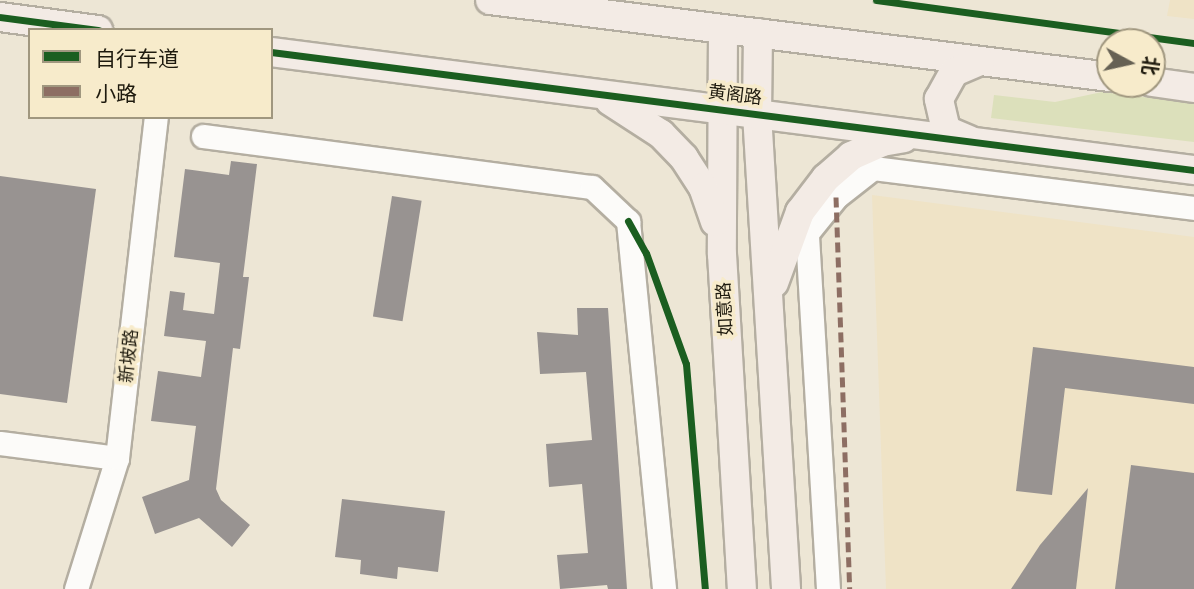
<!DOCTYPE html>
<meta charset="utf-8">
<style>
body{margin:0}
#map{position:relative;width:1194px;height:589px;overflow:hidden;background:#ede6d5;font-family:Montserrat,"Noto Sans SC",sans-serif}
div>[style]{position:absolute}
.built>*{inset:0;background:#efe3c6}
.green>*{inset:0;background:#dce0bb}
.building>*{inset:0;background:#989391;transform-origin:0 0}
.roads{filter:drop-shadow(2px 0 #b4aea1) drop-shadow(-2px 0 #b4aea1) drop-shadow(0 2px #b4aea1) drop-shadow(0 -2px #b4aea1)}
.minor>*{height:23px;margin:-11.5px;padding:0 11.5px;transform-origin:11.5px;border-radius:11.5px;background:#fcfbf9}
.major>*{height:28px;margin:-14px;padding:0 14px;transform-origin:14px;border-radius:14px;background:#f3ebe5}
.quiet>*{height:5px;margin-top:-2.5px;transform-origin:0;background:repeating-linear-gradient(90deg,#8d6e63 0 10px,transparent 0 15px)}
.cycleway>*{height:7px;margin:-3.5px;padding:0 3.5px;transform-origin:3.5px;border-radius:3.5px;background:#1b5e20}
span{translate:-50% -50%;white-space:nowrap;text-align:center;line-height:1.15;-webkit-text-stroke:7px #f7ebcb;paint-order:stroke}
.street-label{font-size:18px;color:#1e1a0e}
.legend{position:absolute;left:28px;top:28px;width:245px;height:91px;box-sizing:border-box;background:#f7ebcb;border:2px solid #a0977f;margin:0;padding:9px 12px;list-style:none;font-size:21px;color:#1e1a0e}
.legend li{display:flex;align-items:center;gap:14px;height:35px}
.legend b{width:35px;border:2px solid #a0977f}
.north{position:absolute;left:1096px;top:28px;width:70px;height:70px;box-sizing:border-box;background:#f7ebcb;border:2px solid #a0977f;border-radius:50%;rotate:98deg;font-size:19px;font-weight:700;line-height:28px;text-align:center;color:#1e1a0e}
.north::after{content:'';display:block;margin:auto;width:24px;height:32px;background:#666154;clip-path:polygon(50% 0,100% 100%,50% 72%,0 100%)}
</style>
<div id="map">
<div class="built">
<div style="clip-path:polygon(1170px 0,1194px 0,1194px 19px,1167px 16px)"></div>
<div style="clip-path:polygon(872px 195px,1194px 237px,1194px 589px,886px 589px)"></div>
</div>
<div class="green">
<div style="clip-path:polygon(1102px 92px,1194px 103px,1194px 142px,991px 118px,994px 95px,1055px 102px)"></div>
</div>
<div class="building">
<div style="clip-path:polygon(231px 161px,257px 164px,243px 277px,249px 277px,240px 349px,233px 348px,216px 489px,221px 500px,250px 525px,232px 547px,199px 518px,155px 534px,142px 497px,189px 480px,196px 426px,151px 421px,158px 371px,201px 377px,206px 341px,164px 336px,170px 291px,185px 293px,183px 310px,214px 314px,220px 263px,174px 257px,185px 169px,229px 175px)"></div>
<div style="clip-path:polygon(0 176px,96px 189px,67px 403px,0 394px)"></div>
<div style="left:392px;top:196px;width:30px;height:122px;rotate:9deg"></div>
<div style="clip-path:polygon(577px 308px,608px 308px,627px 589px,608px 589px,607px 585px,560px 589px,557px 555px,588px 553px,582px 484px,549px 487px,546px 444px,592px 440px,586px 372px,540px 374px,537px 332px,578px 335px)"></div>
<div style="clip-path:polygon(1033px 347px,1194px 367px,1194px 404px,1065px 388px,1052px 495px,1016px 491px)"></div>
<div style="clip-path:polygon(1131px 465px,1194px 473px,1194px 589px,1115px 589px)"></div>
<div style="clip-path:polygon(1088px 488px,1076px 589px,1011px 589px,1040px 545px)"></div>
<div style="clip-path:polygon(342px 499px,445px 511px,438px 572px,398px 567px,397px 579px,360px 574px,361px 560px,335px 557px)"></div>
</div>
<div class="roads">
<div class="minor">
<div style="left:203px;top:136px;width:392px;rotate:7.5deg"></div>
<div style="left:592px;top:187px;width:50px;rotate:43.4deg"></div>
<div style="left:628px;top:221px;width:370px;rotate:84.4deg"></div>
<div style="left:0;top:443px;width:118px;rotate:7.3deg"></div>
<div style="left:76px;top:589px;width:137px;rotate:-72.6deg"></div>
<div style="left:117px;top:458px;width:343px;rotate:-83.5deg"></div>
<div style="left:828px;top:589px;width:357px;rotate:-93.4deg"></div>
<div style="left:807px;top:233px;width:46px;rotate:-51.1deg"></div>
<div style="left:836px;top:197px;width:47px;rotate:-38.1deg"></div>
<div style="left:873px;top:168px;width:323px;rotate:7.1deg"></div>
</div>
<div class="major">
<div style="left:490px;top:0;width:625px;rotate:7.08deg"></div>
<div style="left:0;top:17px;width:99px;rotate:7.6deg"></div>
<div style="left:723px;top:29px;width:225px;rotate:90.3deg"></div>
<div style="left:722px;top:254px;width:336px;rotate:86.6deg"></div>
<div style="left:758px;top:33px;width:81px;rotate:90.7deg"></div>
<div style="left:757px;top:114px;width:476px;rotate:86.5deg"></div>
<div style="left:271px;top:52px;width:931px;rotate:7.29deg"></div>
<div style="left:1152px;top:82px;width:42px;rotate:8.1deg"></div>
<div style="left:610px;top:101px;width:61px;rotate:32.9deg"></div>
<div style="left:661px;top:134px;width:33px;rotate:46deg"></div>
<div style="left:684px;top:158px;width:35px;rotate:57deg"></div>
<div style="left:703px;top:187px;width:37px;rotate:71deg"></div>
<div style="left:969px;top:140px;width:25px;rotate:-157deg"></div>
<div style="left:946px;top:130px;width:32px;rotate:-103deg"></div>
<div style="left:939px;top:99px;width:31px;rotate:-61deg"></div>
<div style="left:954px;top:72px;width:28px;rotate:-23deg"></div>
<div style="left:774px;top:283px;width:76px;rotate:-69.9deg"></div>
<div style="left:800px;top:212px;width:43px;rotate:-52.6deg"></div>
<div style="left:826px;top:178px;width:33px;rotate:-41deg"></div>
<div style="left:851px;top:156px;width:34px;rotate:-24deg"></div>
<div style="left:882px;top:142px;width:22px;rotate:-10deg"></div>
</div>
</div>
<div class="quiet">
<div style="left:836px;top:197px;width:392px;rotate:88deg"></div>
</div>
<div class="cycleway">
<div style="left:876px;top:0;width:321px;rotate:7.7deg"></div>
<div style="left:0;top:17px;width:99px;rotate:7.6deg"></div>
<div style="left:271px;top:52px;width:931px;rotate:7.29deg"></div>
<div style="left:628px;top:221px;width:37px;rotate:61deg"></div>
<div style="left:646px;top:253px;width:118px;rotate:70.2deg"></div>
<div style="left:686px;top:364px;width:226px;rotate:85.2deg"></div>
</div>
<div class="street-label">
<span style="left:735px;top:95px;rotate:7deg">黄阁路</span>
<span style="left:725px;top:309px;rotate:-93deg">如意路</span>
<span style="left:129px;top:356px;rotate:-84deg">新坡路</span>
</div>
<ul class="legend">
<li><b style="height:9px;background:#1b5e20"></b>自行车道</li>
<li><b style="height:9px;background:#8d6e63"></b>小路</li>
</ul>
<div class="north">北</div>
</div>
